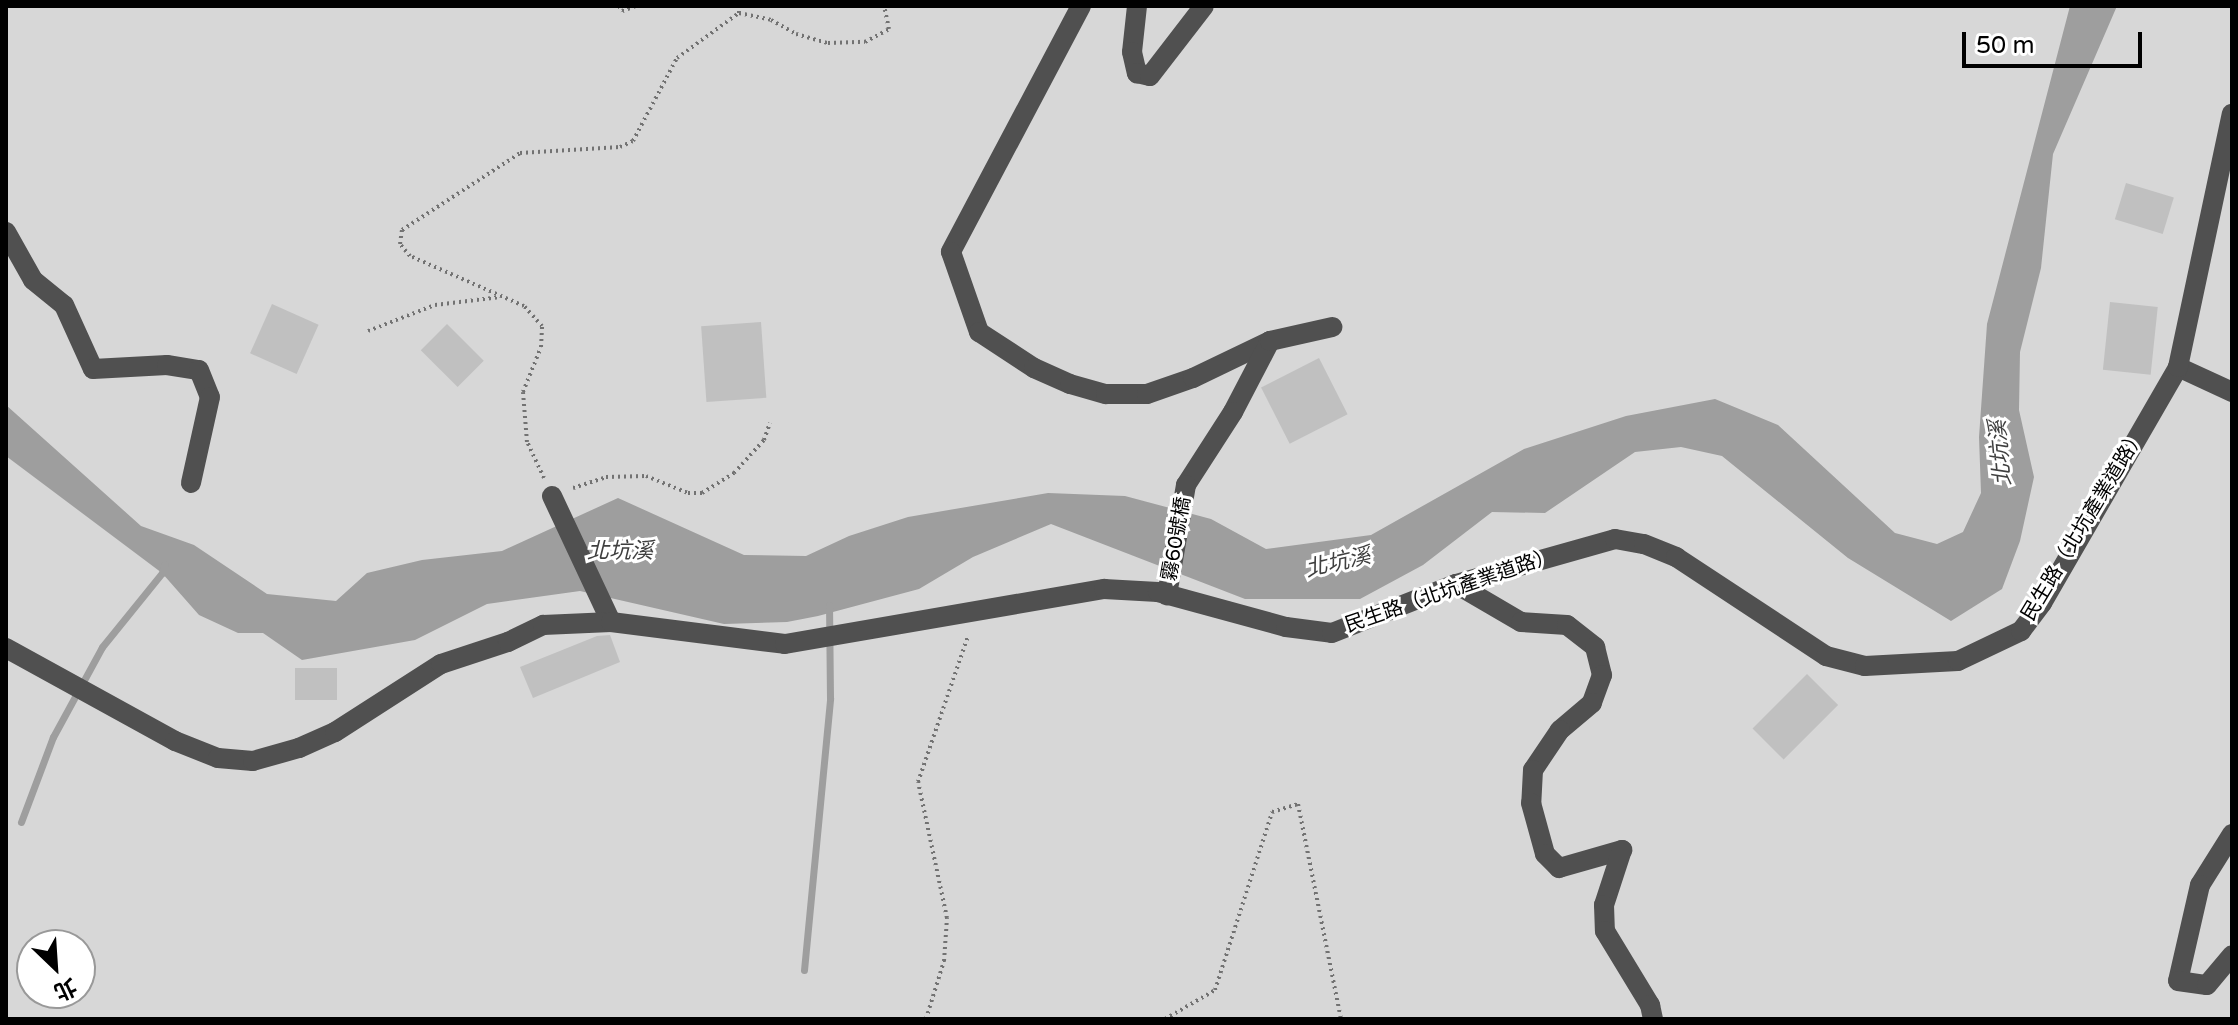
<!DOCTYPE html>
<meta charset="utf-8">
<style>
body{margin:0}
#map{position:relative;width:2238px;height:1025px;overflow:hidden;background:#fff;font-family:"Varela Round","Noto Sans TC",sans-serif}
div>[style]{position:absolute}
.green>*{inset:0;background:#d7d7d7}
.water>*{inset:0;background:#9e9e9e}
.stream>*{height:7px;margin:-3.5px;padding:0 3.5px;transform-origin:3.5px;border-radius:3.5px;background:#9e9e9e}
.building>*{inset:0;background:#c0c0c0;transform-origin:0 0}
.path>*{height:4px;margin-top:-2px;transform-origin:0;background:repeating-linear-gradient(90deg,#727272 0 2px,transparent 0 6px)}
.minor>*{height:20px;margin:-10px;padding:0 10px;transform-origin:10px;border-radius:10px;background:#505050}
span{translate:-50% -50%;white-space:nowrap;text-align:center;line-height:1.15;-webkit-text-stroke:6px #fff;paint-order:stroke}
.street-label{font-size:20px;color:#000}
.water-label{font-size:22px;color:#3f3f3f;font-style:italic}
.frame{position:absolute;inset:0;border:8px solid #000;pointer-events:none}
.north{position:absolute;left:16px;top:929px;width:80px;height:80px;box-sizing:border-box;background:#fff;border:2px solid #999;border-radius:50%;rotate:155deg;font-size:22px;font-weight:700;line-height:32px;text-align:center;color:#000}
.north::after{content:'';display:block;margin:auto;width:28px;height:36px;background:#000;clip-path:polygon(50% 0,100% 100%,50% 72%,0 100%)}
.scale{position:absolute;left:1962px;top:32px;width:180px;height:36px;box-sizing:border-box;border:4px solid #000;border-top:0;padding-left:10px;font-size:24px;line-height:28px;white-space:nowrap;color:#000;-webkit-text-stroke:6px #fff;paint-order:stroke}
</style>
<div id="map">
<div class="green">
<div style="clip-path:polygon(evenodd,6px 6px,2232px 6px,2232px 1019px,6px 1019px,6px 6px,32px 945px,80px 945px,80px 993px,32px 993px,32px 945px)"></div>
</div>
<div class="water">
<div style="clip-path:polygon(2070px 6px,2117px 6px,2053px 154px,2041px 268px,2020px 352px,2019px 410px,2034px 477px,2020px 541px,2002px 589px,1951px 621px,1848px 558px,1722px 456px,1681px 447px,1635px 452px,1545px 513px,1492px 512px,1423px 565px,1360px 599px,1245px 599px,1051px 524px,973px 557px,919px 589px,818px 616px,787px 622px,724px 624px,580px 591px,487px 604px,415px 640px,302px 660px,263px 633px,238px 633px,199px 615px,162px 573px,6px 456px,6px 405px,141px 526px,194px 545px,267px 594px,336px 601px,367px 573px,422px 560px,502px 551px,618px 498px,744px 555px,806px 556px,849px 536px,908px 517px,1048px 493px,1125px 496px,1211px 519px,1266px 549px,1371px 535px,1524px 449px,1626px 416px,1715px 399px,1778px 425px,1895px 533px,1937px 544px,1963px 532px,1981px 493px,1979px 437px,1987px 324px)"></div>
</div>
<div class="stream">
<div style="left:21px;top:822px;width:91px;rotate:-69.4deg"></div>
<div style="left:53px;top:737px;width:102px;rotate:-61.4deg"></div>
<div style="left:102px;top:647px;width:95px;rotate:-51deg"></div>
<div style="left:162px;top:573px;width:9px;rotate:-72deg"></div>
<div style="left:804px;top:970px;width:273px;rotate:-84.5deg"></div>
<div style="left:830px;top:698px;width:93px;rotate:-90.6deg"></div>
</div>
<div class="building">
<div style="left:2126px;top:183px;width:50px;height:38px;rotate:17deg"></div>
<div style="left:2110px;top:302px;width:48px;height:68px;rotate:6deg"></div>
<div style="left:272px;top:304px;width:51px;height:54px;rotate:24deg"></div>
<div style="left:761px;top:322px;width:76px;height:60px;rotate:86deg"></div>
<div style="left:447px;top:324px;width:52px;height:37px;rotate:45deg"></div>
<div style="left:1319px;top:358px;width:63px;height:65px;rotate:63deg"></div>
<div style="clip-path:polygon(610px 635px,620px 662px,533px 698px,520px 667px,597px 636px)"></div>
<div style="left:337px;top:668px;width:32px;height:42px;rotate:90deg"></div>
<div style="left:1807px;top:674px;width:44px;height:77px;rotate:45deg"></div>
</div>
<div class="path">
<div style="left:619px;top:6px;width:6px;rotate:59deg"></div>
<div style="left:622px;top:11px;width:15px;rotate:-20deg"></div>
<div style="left:739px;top:13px;width:33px;rotate:12deg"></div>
<div style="left:771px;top:20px;width:29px;rotate:29deg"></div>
<div style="left:796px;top:34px;width:33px;rotate:16deg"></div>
<div style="left:828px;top:43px;width:37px;rotate:-2deg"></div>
<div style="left:865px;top:42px;width:27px;rotate:-28deg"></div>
<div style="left:889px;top:29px;width:24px;rotate:-102deg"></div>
<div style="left:368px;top:331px;width:72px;rotate:-21.2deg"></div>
<div style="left:435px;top:305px;width:66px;rotate:-6.9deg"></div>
<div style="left:544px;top:478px;width:40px;rotate:-115deg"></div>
<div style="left:527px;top:442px;width:50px;rotate:-94.6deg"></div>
<div style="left:523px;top:392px;width:48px;rotate:-68.2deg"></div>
<div style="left:541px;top:347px;width:21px;rotate:-87deg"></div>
<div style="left:542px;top:326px;width:27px;rotate:-132deg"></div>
<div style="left:524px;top:306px;width:124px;rotate:-156.3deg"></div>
<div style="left:410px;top:256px;width:16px;rotate:-130deg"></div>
<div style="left:400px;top:244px;width:14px;rotate:-82deg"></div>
<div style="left:402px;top:230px;width:141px;rotate:-33.1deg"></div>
<div style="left:520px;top:153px;width:100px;rotate:-3.4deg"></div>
<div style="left:620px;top:147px;width:14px;rotate:-25deg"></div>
<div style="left:633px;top:141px;width:94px;rotate:-62.1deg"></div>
<div style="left:677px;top:58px;width:77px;rotate:-36deg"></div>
<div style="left:739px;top:13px;width:7px;rotate:-90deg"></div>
<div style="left:573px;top:488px;width:35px;rotate:-18deg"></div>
<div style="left:606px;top:477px;width:40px;rotate:-1.4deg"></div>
<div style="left:646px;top:476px;width:45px;rotate:22deg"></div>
<div style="left:688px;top:493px;width:14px"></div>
<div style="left:702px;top:493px;width:38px;rotate:-32deg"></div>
<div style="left:734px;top:473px;width:45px;rotate:-47.7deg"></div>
<div style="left:764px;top:440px;width:18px;rotate:-71deg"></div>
<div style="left:926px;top:1019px;width:61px;rotate:-72.8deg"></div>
<div style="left:944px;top:961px;width:43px;rotate:-86deg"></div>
<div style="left:947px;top:918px;width:139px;rotate:-102deg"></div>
<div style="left:918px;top:782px;width:154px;rotate:-71.1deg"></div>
<div style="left:1165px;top:1019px;width:58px;rotate:-30.1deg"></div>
<div style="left:1215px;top:990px;width:187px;rotate:-72.2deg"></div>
<div style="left:1272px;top:812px;width:27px;rotate:-17deg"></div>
<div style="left:1298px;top:804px;width:219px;rotate:78.7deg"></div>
</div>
<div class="minor">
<div style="left:1081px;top:6px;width:278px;rotate:117.9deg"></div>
<div style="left:951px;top:252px;width:85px;rotate:70.7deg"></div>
<div style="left:979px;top:332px;width:66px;rotate:33.2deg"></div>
<div style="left:1034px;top:368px;width:39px;rotate:24deg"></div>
<div style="left:1070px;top:384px;width:37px;rotate:16deg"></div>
<div style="left:1106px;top:394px;width:41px"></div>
<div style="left:1147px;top:394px;width:49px;rotate:-19.2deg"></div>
<div style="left:1193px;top:378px;width:85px;rotate:-25.7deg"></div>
<div style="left:1270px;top:341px;width:80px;rotate:117.5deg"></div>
<div style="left:1233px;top:412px;width:87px;rotate:122.8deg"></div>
<div style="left:1186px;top:485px;width:112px;rotate:99.8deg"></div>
<div style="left:1137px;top:6px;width:46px;rotate:96.2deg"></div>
<div style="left:1132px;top:52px;width:22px;rotate:77deg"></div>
<div style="left:1137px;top:73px;width:13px;rotate:13deg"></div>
<div style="left:1150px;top:76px;width:88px;rotate:-52.4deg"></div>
<div style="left:6px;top:232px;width:55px;rotate:60.6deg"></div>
<div style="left:33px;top:280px;width:40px;rotate:39deg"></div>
<div style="left:64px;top:305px;width:70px;rotate:65.6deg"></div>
<div style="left:93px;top:369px;width:74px;rotate:-3.1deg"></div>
<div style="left:167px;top:365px;width:32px;rotate:9deg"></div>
<div style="left:199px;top:370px;width:29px;rotate:68deg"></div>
<div style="left:210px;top:397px;width:88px;rotate:102.5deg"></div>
<div style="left:1270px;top:341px;width:64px;rotate:-12.7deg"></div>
<div style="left:2178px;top:367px;width:60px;rotate:24.8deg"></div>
<div style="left:552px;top:496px;width:137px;rotate:64.9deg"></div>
<div style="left:1456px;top:584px;width:75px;rotate:30.3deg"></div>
<div style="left:1521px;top:622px;width:46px;rotate:3.7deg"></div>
<div style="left:1567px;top:625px;width:36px;rotate:38deg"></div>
<div style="left:1595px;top:647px;width:29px;rotate:76deg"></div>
<div style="left:1602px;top:675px;width:30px;rotate:110deg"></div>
<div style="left:1592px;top:703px;width:42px;rotate:139.8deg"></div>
<div style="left:1560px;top:730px;width:48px;rotate:124deg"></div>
<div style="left:1533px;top:770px;width:33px;rotate:93deg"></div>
<div style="left:1531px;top:803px;width:53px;rotate:74.6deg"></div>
<div style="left:1545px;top:854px;width:20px;rotate:45deg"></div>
<div style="left:1559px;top:868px;width:66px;rotate:-15.9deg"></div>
<div style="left:1622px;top:850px;width:58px;rotate:108.1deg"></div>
<div style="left:1604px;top:905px;width:26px;rotate:88deg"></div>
<div style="left:1605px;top:931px;width:87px;rotate:58.7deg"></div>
<div style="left:1650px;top:1005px;width:14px;rotate:78deg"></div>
<div style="left:6px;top:648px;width:193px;rotate:28.8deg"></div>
<div style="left:175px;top:741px;width:46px;rotate:21.6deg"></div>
<div style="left:218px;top:758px;width:35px;rotate:5deg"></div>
<div style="left:253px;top:761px;width:48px;rotate:-15.8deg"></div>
<div style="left:299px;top:748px;width:39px;rotate:-24deg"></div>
<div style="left:335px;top:732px;width:126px;rotate:-32.7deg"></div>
<div style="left:441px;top:664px;width:71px;rotate:-18.2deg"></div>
<div style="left:508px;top:642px;width:39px;rotate:-26deg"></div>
<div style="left:543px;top:625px;width:68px;rotate:-2.5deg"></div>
<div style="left:611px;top:622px;width:175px;rotate:7.2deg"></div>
<div style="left:785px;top:644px;width:324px;rotate:-9.8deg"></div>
<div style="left:1104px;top:589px;width:54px;rotate:3.2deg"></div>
<div style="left:1158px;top:592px;width:133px;rotate:15.3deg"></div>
<div style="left:1286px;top:627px;width:46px;rotate:7.4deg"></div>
<div style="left:1332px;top:633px;width:133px;rotate:-21.6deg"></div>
<div style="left:1456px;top:584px;width:165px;rotate:-15.8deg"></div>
<div style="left:1615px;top:539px;width:29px;rotate:10deg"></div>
<div style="left:1644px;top:544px;width:35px;rotate:22deg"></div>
<div style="left:1676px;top:557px;width:180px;rotate:33.4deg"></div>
<div style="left:1826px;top:656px;width:40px;rotate:14.4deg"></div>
<div style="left:1865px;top:666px;width:93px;rotate:-3.1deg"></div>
<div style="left:1958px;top:661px;width:70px;rotate:-25.5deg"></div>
<div style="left:2021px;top:631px;width:35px;rotate:-53deg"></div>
<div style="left:2042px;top:603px;width:272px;rotate:-60deg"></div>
<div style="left:2178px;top:367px;width:259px;rotate:-78deg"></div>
<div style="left:2232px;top:834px;width:60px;rotate:122.1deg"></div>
<div style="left:2200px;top:885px;width:98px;rotate:102.9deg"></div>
<div style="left:2178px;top:981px;width:29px;rotate:8deg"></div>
<div style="left:2207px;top:985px;width:39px;rotate:-50deg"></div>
</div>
<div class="street-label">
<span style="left:2084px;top:525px;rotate:-59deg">民生路（北坑產業道路）</span>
<span style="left:1177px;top:539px;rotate:-80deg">霧60號橋</span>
<span style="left:1450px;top:591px;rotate:-19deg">民生路（北坑產業道路）</span>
</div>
<div class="water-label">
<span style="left:2001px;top:453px;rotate:-95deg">北坑溪</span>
<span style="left:620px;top:552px">北坑溪</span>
<span style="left:1338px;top:563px;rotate:-13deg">北坑溪</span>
</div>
<div class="frame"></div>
<div class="north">北</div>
<div class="scale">50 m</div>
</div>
